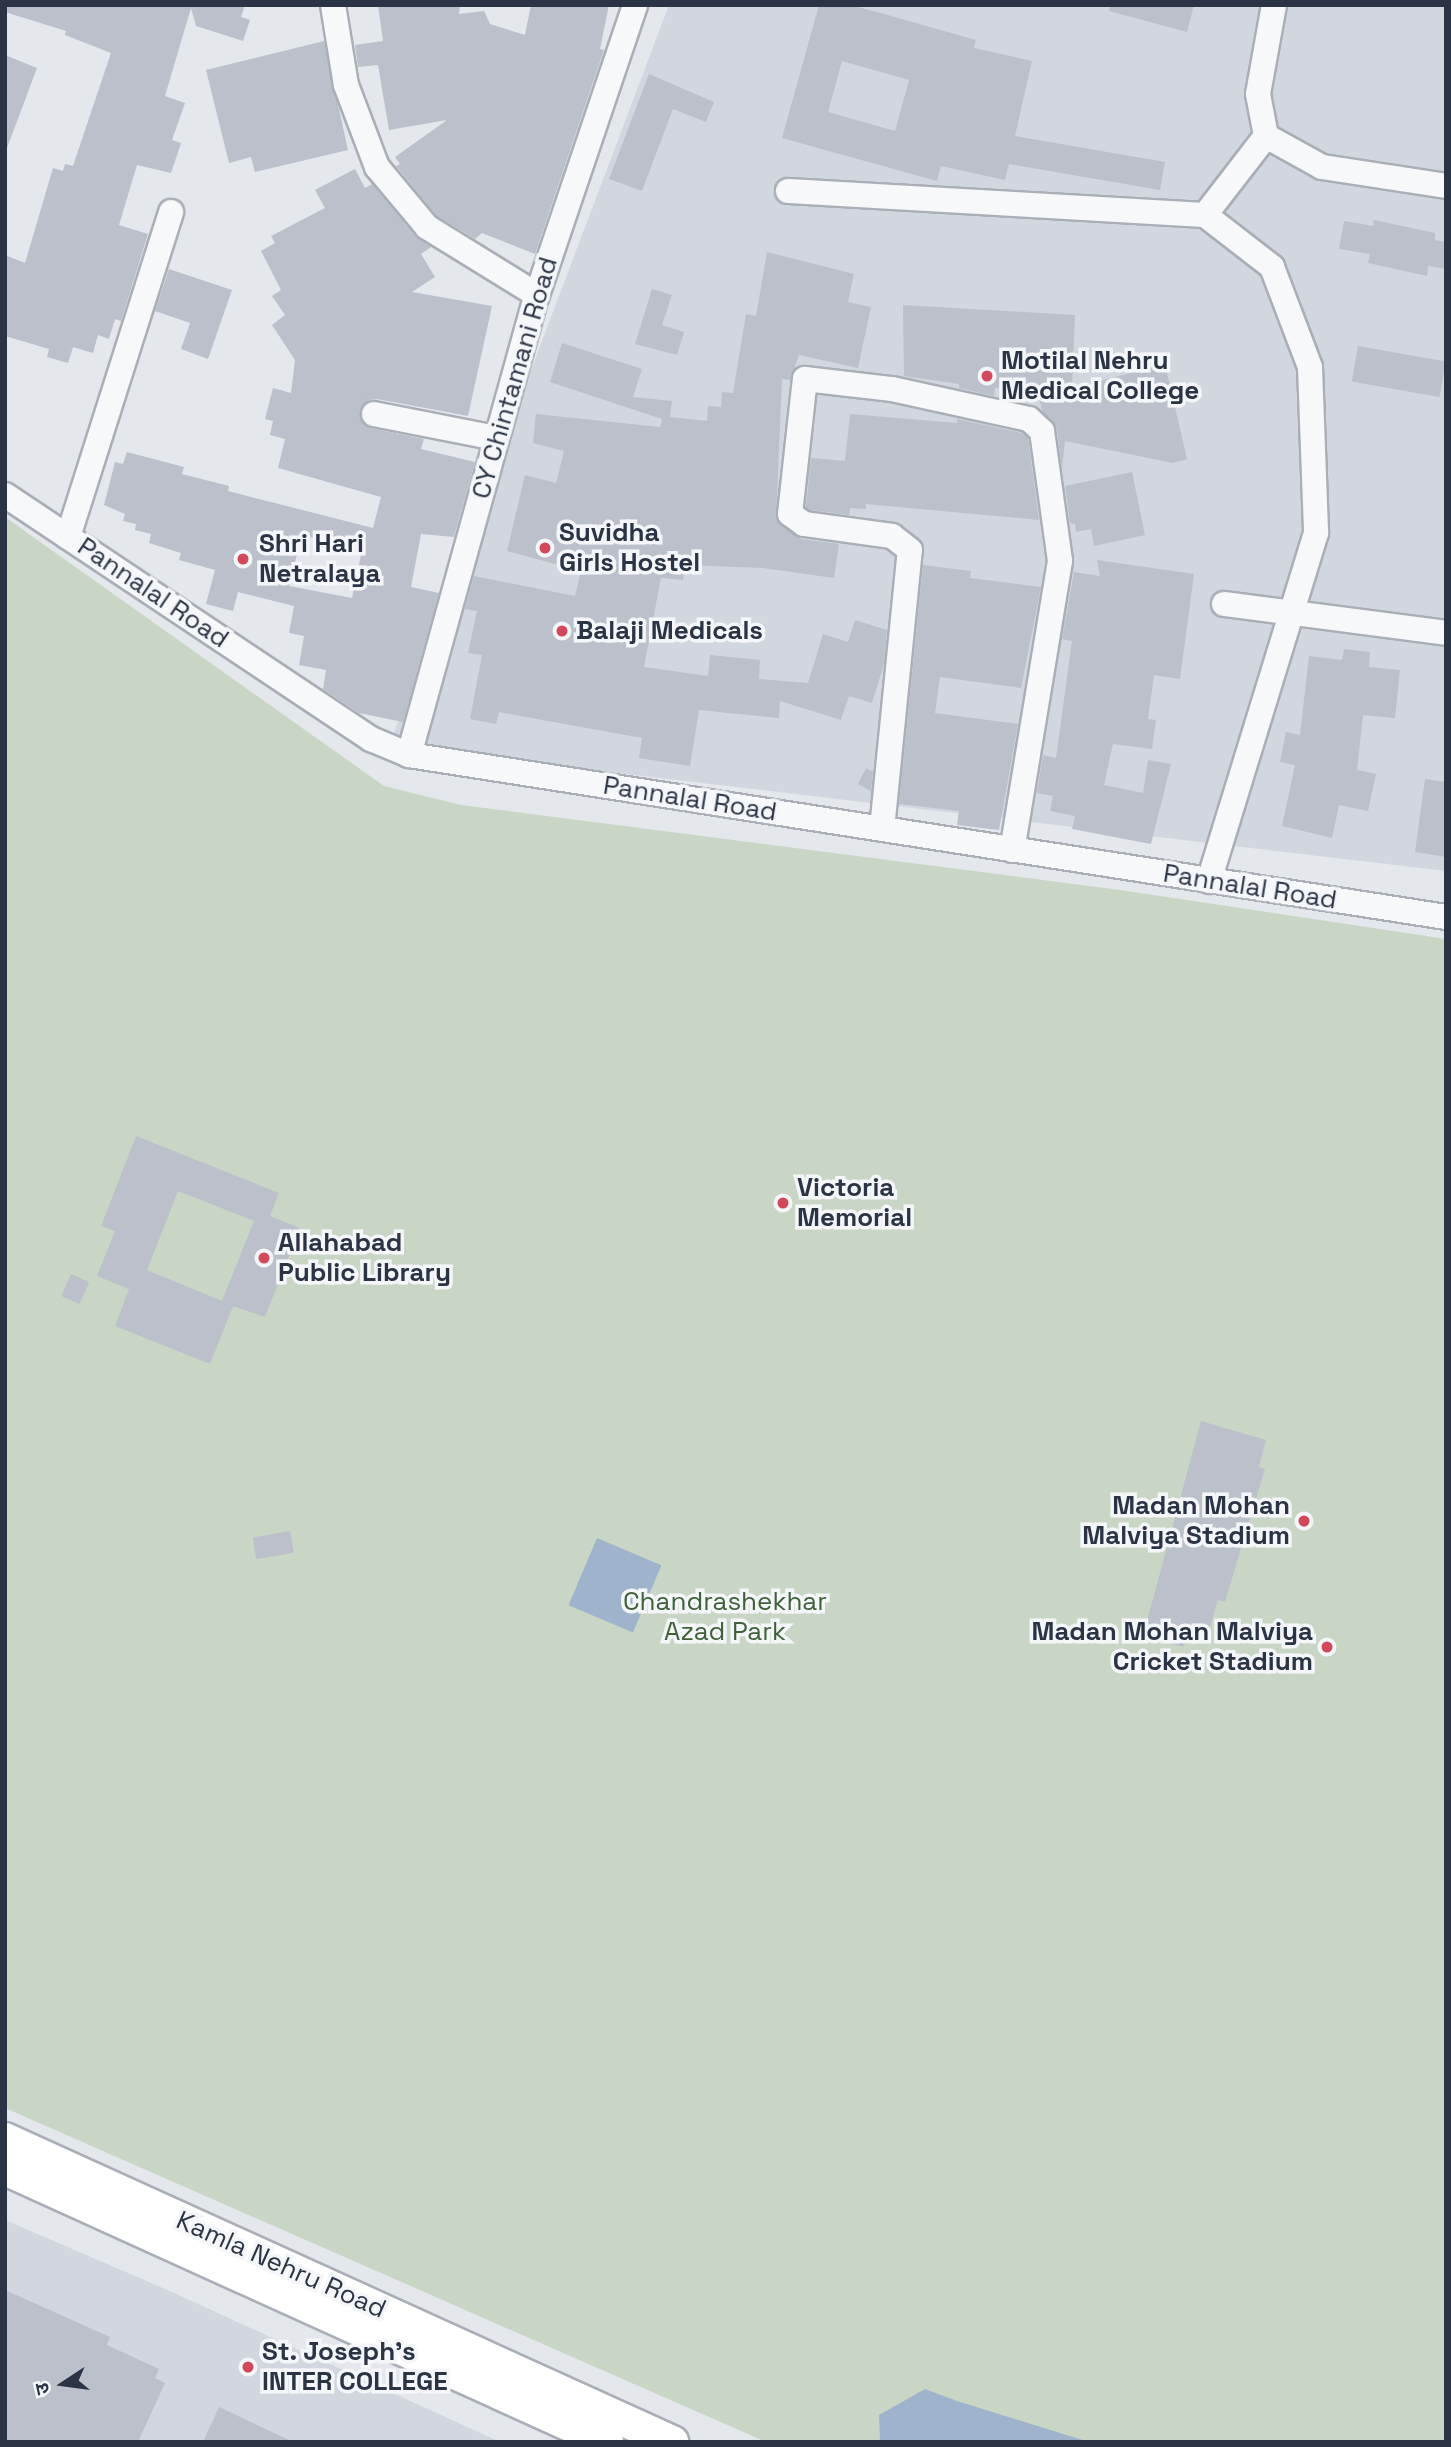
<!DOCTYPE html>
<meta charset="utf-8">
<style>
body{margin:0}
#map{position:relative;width:1451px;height:2447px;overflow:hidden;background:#e4e7ec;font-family:"Space Grotesk","Noto Sans Devanagari",sans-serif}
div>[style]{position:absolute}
.built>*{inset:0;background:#d2d6de}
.green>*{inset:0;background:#c9d6c5}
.water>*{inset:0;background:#9fb4cc;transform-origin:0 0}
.building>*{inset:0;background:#bbc0ca;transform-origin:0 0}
.roads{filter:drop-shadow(2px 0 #a9aeb7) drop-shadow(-2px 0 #a9aeb7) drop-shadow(0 2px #a9aeb7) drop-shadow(0 -2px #a9aeb7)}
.minor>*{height:24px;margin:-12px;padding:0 12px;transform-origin:12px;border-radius:12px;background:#f7f8fa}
.major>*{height:32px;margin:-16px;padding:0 16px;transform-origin:16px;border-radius:16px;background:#fff}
.dots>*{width:19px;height:19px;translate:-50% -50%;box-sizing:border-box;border:4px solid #f4f6f9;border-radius:50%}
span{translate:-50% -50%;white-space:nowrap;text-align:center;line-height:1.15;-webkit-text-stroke:7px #f4f6f9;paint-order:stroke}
.poi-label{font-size:26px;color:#2b3445;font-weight:700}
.left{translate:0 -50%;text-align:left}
.right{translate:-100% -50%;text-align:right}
.street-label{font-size:26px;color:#2b3445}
.park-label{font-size:26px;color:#3f6138}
.frame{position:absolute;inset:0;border:7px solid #2b3445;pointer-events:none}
.north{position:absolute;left:28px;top:2349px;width:70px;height:70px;-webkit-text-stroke:5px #f4f6f9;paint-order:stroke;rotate:257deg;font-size:19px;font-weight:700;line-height:28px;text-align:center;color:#2b3445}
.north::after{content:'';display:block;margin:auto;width:24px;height:32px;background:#2b3445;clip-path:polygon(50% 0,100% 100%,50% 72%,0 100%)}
</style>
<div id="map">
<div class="built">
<div style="clip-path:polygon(669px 5px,1446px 5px,1446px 871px,389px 746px)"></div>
<div style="clip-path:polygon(5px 2220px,172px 2292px,500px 2442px,5px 2442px)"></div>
</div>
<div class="green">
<div style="clip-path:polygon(5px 517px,384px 786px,461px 805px,1120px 890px,1446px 939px,1446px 2442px,766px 2442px,5px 2108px)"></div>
</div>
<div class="water">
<div style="left:597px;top:1538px;width:70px;height:73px;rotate:23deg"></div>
<div style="clip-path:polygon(925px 2389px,957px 2401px,1089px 2442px,880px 2442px,879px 2415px)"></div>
</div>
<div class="building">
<div style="clip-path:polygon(5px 5px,245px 5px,241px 17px,250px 20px,243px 41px,196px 26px,191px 8px,165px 96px,185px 103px,172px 140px,181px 143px,171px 173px,137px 165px,119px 225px,148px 234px,121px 321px,115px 319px,109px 339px,98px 335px,93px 353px,73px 347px,68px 363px,47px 357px,49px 349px,5px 336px,5px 255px,25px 263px,53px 168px,63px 171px,65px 164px,73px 166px,111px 53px,65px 35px,66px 31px,5px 12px)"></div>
<div style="clip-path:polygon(378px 5px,460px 5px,459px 14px,484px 11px,490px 24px,525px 35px,531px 5px,609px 5px,600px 49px,604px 50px,535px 254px,482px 233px,475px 239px,437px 216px,396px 166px,400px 164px,395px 157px,447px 120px,389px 130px,378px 65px,358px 67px,355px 45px,383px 41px)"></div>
<div style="clip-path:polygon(evenodd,819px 5px,850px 5px,877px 12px,976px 40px,974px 48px,1032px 61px,1015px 136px,1165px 162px,1160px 190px,1009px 164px,1005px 180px,941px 166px,937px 181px,782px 138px,819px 5px,842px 61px,909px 80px,895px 131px,828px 112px,842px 61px)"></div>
<div style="clip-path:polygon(1110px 5px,1194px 5px,1187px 32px,1109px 11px)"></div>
<div style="clip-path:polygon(324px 41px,348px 150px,255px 172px,251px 157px,229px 163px,206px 70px)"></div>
<div style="clip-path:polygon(5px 55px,37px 68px,7px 148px,5px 147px)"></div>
<div style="clip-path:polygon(649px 74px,714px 102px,706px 122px,673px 109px,642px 191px,609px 179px)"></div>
<div style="clip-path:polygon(evenodd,355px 169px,365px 188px,372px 184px,416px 237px,431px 247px,421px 254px,435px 277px,412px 292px,492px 306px,468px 416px,377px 399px,369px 400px,360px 410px,360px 419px,370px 428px,424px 439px,421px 449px,475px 462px,454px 537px,421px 534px,411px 587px,439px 593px,403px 722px,359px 713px,323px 689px,326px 670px,299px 665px,304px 636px,289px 633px,294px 606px,238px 592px,233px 611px,206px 604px,215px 570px,179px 560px,181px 553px,149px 543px,151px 534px,135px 530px,136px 524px,123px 521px,125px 514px,104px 505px,115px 462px,123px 464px,127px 452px,184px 467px,182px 474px,229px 486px,228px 491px,373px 528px,381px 497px,278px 468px,285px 439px,270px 435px,273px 421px,265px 419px,273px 388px,291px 393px,295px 360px,272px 325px,285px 315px,272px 296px,281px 290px,261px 251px,275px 243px,271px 236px,325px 208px,315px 190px,355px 169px,302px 535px,362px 550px,352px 598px,289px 586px,302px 535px)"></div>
<div style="clip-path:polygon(1374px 220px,1435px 233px,1435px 240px,1446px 242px,1446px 269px,1428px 266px,1427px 276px,1409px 272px,1368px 263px,1370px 254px,1339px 249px,1344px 221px,1373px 226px)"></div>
<div style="clip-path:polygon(767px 252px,854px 274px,848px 302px,871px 307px,858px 368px,799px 355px,790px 380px,782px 379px,776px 519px,801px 539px,839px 544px,834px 578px,763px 568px,685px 565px,683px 580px,661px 578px,644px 667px,708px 676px,710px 655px,760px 660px,759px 679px,808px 683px,823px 634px,848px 642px,855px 620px,887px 630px,884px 664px,872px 703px,849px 696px,841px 720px,780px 701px,779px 718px,699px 710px,690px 766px,639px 758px,642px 738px,499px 712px,496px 724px,470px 719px,482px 655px,468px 653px,477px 611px,465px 609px,474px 576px,575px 596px,581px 571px,507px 551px,525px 475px,556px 483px,564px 451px,533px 443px,536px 414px,660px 427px,662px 419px,550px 382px,562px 343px,642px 369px,633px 397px,672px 401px,670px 417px,707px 421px,708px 406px,721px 407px,722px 392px,733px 393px,746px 314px,756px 316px)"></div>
<div style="clip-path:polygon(169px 269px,232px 290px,208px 359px,181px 349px,190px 323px,155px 311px)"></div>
<div style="clip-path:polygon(652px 289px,672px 295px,662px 325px,684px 332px,677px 355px,635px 344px)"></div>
<div style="clip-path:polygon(903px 305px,1075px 315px,1072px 388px,1165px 364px,1187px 459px,1173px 463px,1065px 441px,1062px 469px,1057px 429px,1042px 411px,1038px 391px,995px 388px,994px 396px,959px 388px,959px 384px,904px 376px)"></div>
<div style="left:1358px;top:346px;width:89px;height:36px;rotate:10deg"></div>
<div style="clip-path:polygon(850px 414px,957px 423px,957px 419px,1022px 433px,1028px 438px,1039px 520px,866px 504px,866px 509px,850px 508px,849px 515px,810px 510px,806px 507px,811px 458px,845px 461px)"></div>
<div style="clip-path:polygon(1132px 472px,1145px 535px,1094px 546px,1091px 529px,1076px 532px,1075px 524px,1070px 523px,1065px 486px)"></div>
<div style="clip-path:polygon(1097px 560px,1194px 574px,1180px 679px,1154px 675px,1148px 719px,1156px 720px,1152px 749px,1113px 744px,1104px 785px,1143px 793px,1148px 760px,1171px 764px,1151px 844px,1072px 829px,1075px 816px,1050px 811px,1053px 796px,1037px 793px,1043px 755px,1056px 758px,1072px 641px,1062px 639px,1074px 572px,1100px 576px)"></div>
<div style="clip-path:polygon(923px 565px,971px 571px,970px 578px,1041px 587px,1021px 688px,940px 677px,935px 713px,1018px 724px,999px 830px,957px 825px,959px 811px,899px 804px)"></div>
<div style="clip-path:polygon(1344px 649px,1370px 652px,1369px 667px,1400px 670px,1395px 718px,1363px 715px,1357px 770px,1376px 774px,1368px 811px,1339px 805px,1332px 838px,1282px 826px,1295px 765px,1280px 762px,1286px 732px,1300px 735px,1309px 656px,1342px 660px)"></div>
<div style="clip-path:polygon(866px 768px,873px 772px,871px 791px,858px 784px)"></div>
<div style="clip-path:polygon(1425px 779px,1446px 782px,1446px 857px,1415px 852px)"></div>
<div style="clip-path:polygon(evenodd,136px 1136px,279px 1193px,270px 1216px,300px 1228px,265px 1317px,233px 1306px,210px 1364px,115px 1326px,129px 1289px,97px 1276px,115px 1231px,101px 1226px,136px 1136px,178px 1191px,254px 1221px,222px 1301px,147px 1270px,178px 1191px)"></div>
<div style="left:71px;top:1274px;width:20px;height:24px;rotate:24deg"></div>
<div style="clip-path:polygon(1201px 1421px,1266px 1440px,1259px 1467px,1265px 1469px,1225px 1602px,1218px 1600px,1205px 1643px,1186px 1638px,1184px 1647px,1143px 1636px)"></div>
<div style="left:290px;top:1531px;width:22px;height:38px;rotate:80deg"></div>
<div style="clip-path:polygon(5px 2290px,110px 2337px,107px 2345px,159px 2369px,155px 2378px,165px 2383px,138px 2442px,5px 2442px)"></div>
<div style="clip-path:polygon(219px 2407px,293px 2442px,203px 2442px)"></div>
</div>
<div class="roads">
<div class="minor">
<div style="left:333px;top:5px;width:81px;rotate:80.8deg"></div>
<div style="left:346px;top:85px;width:88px;rotate:69.3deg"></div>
<div style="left:377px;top:167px;width:78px;rotate:50.2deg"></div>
<div style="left:427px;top:227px;width:129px;rotate:31.7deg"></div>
<div style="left:1274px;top:5px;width:90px;rotate:100.2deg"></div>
<div style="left:1258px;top:94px;width:43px;rotate:79.2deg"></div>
<div style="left:1266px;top:136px;width:64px;rotate:29deg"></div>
<div style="left:1322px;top:167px;width:125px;rotate:8.7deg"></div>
<div style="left:788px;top:191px;width:418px;rotate:3.3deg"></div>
<div style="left:1205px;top:215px;width:100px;rotate:-52.3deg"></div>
<div style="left:1205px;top:215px;width:85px;rotate:37.8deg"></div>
<div style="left:1272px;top:267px;width:107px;rotate:69.2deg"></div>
<div style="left:1310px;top:367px;width:166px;rotate:87.9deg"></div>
<div style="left:1316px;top:533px;width:364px;rotate:107.1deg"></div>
<div style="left:374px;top:414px;width:124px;rotate:11.1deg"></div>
<div style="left:5px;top:495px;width:440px;rotate:33.7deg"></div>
<div style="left:371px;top:739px;width:41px;rotate:22.8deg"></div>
<div style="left:409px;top:755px;width:1050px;rotate:8.88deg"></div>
<div style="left:68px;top:537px;width:341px;rotate:-72.4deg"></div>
<div style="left:1224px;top:604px;width:224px;rotate:7.4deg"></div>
<div style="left:409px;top:755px;width:477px;rotate:-74.5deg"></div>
<div style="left:537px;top:295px;width:306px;rotate:-71.3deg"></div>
<div style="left:882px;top:829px;width:280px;rotate:-84.3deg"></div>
<div style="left:910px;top:550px;width:23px;rotate:-142deg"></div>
<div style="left:892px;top:536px;width:89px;rotate:-172.2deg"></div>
<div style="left:804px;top:524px;width:17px;rotate:-144deg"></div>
<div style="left:790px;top:514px;width:136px;rotate:-83.7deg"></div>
<div style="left:805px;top:379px;width:88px;rotate:6.6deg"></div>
<div style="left:892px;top:389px;width:140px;rotate:12.4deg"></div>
<div style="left:1029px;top:419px;width:18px;rotate:43deg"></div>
<div style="left:1042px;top:431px;width:131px;rotate:82.1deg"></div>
<div style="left:1060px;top:561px;width:293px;rotate:99.4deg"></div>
</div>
<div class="major">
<div style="left:5px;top:2139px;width:733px;rotate:24.43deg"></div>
<div style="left:5px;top:2169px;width:661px;rotate:24.39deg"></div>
</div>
</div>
<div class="dots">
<div style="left:987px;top:376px;background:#d1495b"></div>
<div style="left:545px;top:548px;background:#d1495b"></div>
<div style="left:243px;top:559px;background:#d1495b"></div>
<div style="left:562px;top:631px;background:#d1495b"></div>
<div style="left:783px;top:1203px;background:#d1495b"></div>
<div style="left:264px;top:1258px;background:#d1495b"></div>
<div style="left:1304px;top:1521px;background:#d1495b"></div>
<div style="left:1327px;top:1647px;background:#d1495b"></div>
<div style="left:248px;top:2367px;background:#d1495b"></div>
</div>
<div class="poi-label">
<span class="left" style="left:1001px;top:376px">Motilal Nehru<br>Medical College</span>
<span class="left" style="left:559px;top:548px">Suvidha<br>Girls Hostel</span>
<span class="left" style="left:259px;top:559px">Shri Hari<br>Netralaya</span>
<span class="left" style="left:576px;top:631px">Balaji Medicals</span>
<span class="left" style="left:797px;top:1203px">Victoria<br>Memorial</span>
<span class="left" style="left:278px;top:1258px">Allahabad<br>Public Library</span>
<span class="right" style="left:1290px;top:1521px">Madan Mohan<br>Malviya Stadium</span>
<span class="right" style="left:1313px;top:1647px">Madan Mohan Malviya<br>Cricket Stadium</span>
<span class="left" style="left:262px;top:2367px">St. Joseph's<br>INTER COLLEGE</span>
</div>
<div class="street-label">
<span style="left:515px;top:378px;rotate:-74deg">CY Chintamani Road</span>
<span style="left:153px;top:593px;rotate:34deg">Pannalal Road</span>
<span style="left:690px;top:799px;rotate:9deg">Pannalal Road</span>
<span style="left:1250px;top:887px;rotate:9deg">Pannalal Road</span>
<span style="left:281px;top:2265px;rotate:24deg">Kamla Nehru Road</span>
</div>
<div class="park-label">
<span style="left:725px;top:1617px">Chandrashekhar<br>Azad Park</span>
</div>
<div class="frame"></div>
<div class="north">उ</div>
</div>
